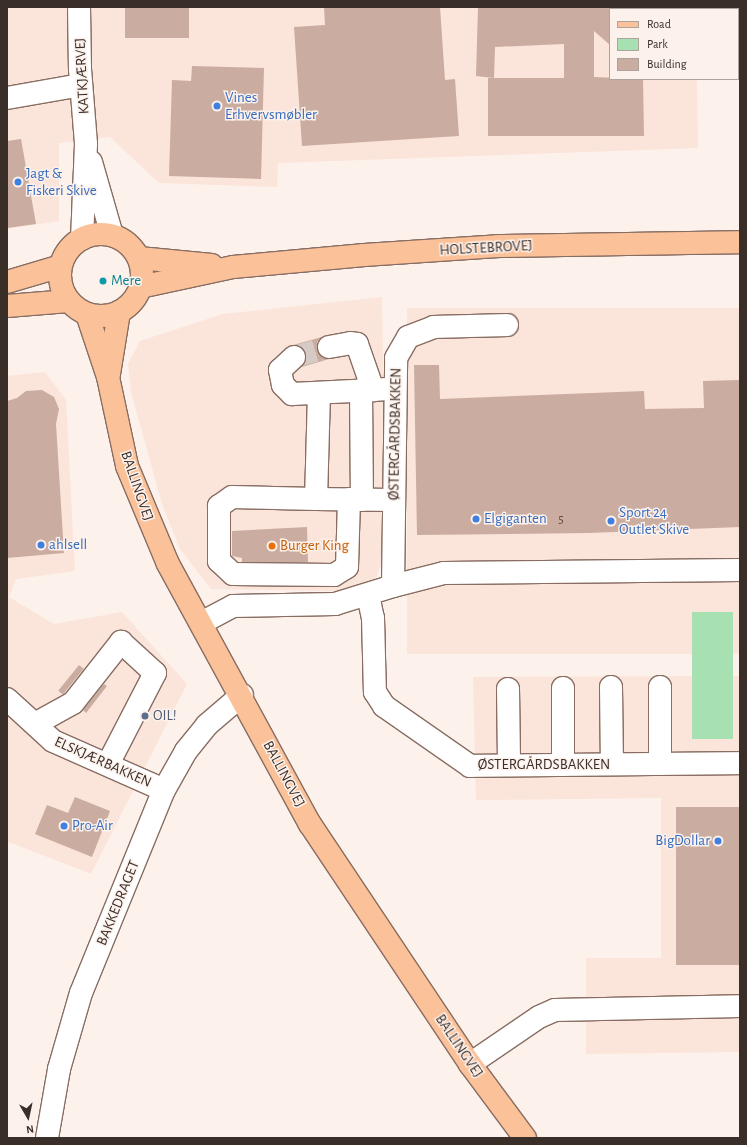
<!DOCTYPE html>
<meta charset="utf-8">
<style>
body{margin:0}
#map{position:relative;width:747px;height:1145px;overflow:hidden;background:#fdf1ec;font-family:"Alegreya Sans",sans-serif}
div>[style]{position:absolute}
.built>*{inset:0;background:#fbe4da;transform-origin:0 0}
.green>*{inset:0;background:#a7e0b1;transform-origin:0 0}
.building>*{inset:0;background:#caada0;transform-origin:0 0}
.minor-tunnel>*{height:22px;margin-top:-11px;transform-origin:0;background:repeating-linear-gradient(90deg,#d6cac5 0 22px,transparent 0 33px)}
.roads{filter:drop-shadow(1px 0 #886d62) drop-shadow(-1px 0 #886d62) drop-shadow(0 1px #886d62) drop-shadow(0 -1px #886d62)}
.minor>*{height:22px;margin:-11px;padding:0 11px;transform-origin:11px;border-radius:11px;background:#fff}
.major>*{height:22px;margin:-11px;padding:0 11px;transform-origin:11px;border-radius:11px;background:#fbc29a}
.major>.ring{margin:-11px;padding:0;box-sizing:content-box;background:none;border:22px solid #fbc29a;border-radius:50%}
.dots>*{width:11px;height:11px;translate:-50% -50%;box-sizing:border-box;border:2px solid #fdf1ec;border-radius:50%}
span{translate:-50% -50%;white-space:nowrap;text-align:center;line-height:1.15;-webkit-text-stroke:3px #fdf1ec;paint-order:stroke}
.number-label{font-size:13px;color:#5e4e47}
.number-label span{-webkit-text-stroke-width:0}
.street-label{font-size:15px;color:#3a2e29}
.shop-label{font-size:15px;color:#366cbe}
.left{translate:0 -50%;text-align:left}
.right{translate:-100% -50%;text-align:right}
.culture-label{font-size:15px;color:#0d838f}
.food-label{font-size:15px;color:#c56008}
.service-label{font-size:15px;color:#4e5e75}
.frame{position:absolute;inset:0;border:8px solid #3a2e29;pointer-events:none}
.legend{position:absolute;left:609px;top:8px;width:130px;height:72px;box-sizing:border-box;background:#fdf1ec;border:1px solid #afa39e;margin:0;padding:5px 7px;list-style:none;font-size:12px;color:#3a2e29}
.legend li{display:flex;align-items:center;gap:8px;height:20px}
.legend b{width:20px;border:1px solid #afa39e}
.north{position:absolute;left:8px;top:1097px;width:40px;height:40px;-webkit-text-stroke:3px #fdf1ec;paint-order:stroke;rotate:171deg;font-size:11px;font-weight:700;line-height:16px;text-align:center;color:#3a2e29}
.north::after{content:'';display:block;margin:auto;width:14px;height:18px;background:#3a2e29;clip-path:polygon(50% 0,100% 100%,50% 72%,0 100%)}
</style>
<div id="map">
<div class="built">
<div style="clip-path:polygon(evenodd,7px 7px,740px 7px,740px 79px,697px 79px,698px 148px,278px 163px,277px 187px,159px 183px,110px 137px,59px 143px,59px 221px,7px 229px,7px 7px,610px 9px,738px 9px,738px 79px,610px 79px,610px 9px)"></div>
<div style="clip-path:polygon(382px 297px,386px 551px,376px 578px,339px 591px,211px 589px,180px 549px,162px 504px,131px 392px,128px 364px,140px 341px,223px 314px)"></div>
<div style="left:740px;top:308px;width:346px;height:333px;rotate:90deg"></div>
<div style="clip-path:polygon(45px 372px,66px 400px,75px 571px,16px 579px,9px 597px,54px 624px,122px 612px,187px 684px,91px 874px,9px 842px,7px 847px,7px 376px)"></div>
<div style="clip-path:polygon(740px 676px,740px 1052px,586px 1054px,586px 958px,661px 958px,661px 798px,476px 800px,473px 677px)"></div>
</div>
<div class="green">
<div style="left:692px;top:612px;width:41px;height:127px"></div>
</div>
<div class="building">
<div style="left:125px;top:7px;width:64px;height:31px"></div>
<div style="clip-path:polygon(324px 7px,440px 7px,445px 80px,455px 79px,459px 136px,302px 146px,294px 27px,325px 25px)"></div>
<div style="clip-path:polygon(478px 7px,610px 7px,610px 45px,594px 31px,594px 77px,643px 79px,644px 136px,488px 136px,488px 78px,564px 78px,564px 44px,495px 47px,494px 78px,476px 76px)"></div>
<div style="clip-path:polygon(192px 66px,264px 68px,261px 179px,169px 176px,172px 80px,191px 81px)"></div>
<div style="clip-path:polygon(21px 139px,36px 224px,7px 228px,7px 141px)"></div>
<div style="clip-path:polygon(322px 337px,317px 342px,317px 350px,320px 355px,329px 359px,302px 367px,306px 354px,303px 348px,293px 345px)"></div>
<div style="clip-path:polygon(414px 365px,439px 365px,440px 399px,644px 391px,645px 409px,704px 408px,703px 381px,740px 380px,740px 527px,589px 533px,417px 535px)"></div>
<div style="clip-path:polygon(42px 390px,54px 397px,59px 409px,56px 424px,64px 553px,7px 558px,7px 401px,17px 398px,26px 391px)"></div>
<div style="clip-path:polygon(307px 527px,308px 562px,242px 562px,242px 558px,232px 556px,232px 531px)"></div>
<div style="left:79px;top:665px;width:6px;height:33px;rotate:39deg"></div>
<div style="clip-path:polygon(104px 684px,107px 686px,86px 713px,83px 710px)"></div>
<div style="clip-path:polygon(75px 797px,110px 811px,92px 857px,35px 834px,47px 805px,68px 813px)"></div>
<div style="left:740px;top:807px;width:158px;height:64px;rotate:90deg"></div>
</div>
<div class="minor-tunnel">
<div style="left:294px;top:357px;width:36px;rotate:-16deg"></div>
</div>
<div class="roads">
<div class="minor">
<div style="left:79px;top:7px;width:62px;rotate:89.1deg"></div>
<div style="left:80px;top:69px;width:75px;rotate:85.4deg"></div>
<div style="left:86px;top:144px;width:95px;rotate:92.4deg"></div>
<div style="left:7px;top:98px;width:75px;rotate:-10deg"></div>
<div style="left:91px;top:162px;width:76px;rotate:74deg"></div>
<div style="left:329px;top:347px;width:22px;rotate:-10deg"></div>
<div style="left:351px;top:343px;width:6px;rotate:9deg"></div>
<div style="left:357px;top:344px;width:49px;rotate:70.8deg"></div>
<div style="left:373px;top:390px;width:14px;rotate:-4deg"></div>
<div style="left:294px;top:357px;width:19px;rotate:137deg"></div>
<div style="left:280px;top:370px;width:15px;rotate:79deg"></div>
<div style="left:283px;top:385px;width:13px;rotate:45deg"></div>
<div style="left:292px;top:394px;width:81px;rotate:-2.8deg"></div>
<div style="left:361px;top:390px;width:110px;rotate:89.5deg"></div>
<div style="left:319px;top:393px;width:106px;rotate:91.6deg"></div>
<div style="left:316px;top:499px;width:77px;rotate:0.7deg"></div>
<div style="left:316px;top:499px;width:84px;rotate:-178.6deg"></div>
<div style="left:232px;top:497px;width:16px;rotate:145deg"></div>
<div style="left:219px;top:506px;width:55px;rotate:90deg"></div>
<div style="left:219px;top:561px;width:19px;rotate:43deg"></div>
<div style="left:233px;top:574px;width:101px;rotate:0.6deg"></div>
<div style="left:334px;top:575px;width:15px;rotate:-32deg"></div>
<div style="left:347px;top:567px;width:68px;rotate:-88.3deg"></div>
<div style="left:393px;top:586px;width:53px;rotate:-14.3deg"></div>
<div style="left:444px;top:573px;width:296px;rotate:-0.6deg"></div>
<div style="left:368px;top:595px;width:24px;rotate:78deg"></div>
<div style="left:373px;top:618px;width:74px;rotate:88.5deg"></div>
<div style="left:375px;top:692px;width:17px;rotate:57deg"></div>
<div style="left:384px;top:706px;width:105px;rotate:34.9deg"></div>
<div style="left:470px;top:766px;width:270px;rotate:-0.6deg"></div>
<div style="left:201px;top:623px;width:36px;rotate:-28deg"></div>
<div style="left:233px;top:606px;width:102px;rotate:-1.1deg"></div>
<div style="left:335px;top:604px;width:61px;rotate:-17.2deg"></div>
<div style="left:393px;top:586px;width:228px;rotate:-89.2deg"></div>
<div style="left:396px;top:358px;width:24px;rotate:-60deg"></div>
<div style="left:408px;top:337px;width:28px;rotate:-21deg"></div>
<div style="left:434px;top:327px;width:73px;rotate:-1.6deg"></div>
<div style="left:611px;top:687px;width:77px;rotate:89.3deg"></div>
<div style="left:660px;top:687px;width:77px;rotate:90deg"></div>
<div style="left:563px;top:688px;width:77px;rotate:90deg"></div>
<div style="left:508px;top:689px;width:76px;rotate:89.2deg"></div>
<div style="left:7px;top:699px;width:62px;rotate:42.4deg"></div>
<div style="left:53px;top:741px;width:121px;rotate:23.8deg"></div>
<div style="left:35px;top:724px;width:43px;rotate:-28.9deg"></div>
<div style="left:73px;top:703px;width:78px;rotate:-51.8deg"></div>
<div style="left:121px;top:642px;width:46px;rotate:42.4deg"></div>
<div style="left:155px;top:673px;width:102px;rotate:117.3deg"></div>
<div style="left:470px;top:1064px;width:83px;rotate:-34.3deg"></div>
<div style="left:539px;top:1017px;width:17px;rotate:-24deg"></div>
<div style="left:555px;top:1010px;width:185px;rotate:-1.2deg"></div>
<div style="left:47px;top:1138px;width:70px;rotate:-80.1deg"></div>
<div style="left:59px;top:1069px;width:79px;rotate:-73.9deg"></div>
<div style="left:81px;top:993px;width:219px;rotate:-67.8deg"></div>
<div style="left:164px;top:790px;width:45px;rotate:-60.6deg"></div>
<div style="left:186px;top:751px;width:33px;rotate:-51deg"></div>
<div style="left:207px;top:725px;width:46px;rotate:-40.6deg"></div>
</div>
<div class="major">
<div class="ring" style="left:60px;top:234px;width:60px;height:60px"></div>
<div style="left:139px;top:258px;width:73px;rotate:5.5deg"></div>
<div style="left:7px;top:282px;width:56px;rotate:-16.5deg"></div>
<div style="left:140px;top:287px;width:95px;rotate:-12.1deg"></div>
<div style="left:233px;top:267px;width:132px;rotate:-5.2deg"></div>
<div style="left:364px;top:255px;width:134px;rotate:-3.8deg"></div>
<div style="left:498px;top:246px;width:242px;rotate:-0.9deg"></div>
<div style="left:7px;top:306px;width:62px;rotate:-4.6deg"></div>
<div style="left:87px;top:314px;width:66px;rotate:71.6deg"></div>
<div style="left:108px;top:377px;width:91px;rotate:77.9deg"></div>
<div style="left:127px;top:466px;width:106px;rotate:67.3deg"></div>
<div style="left:168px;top:564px;width:296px;rotate:61.4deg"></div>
<div style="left:310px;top:824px;width:288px;rotate:56.3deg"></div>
<div style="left:470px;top:1064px;width:92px;rotate:53.4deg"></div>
<div style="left:109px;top:374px;width:63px;rotate:-80.8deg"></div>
</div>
</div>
<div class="dots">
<div style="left:217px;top:106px;background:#3f7fe0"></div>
<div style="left:18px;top:182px;background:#3f7fe0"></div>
<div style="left:103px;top:281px;background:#0f9aa8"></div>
<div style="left:476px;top:519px;background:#3f7fe0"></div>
<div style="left:611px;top:521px;background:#3f7fe0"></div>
<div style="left:41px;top:545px;background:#3f7fe0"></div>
<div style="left:272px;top:546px;background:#e8710a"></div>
<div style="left:145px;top:716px;background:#5c6f8a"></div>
<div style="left:64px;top:826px;background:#3f7fe0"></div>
<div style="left:718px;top:841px;background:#3f7fe0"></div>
</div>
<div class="number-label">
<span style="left:561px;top:520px">5</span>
</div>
<div class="street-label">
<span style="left:82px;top:76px;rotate:-93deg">KATKJÆRVEJ</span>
<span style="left:486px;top:248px;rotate:-3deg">HOLSTEBROVEJ</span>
<span style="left:395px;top:434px;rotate:-89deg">ØSTERGÅRDSBAKKEN</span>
<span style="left:137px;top:486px;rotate:71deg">BALLINGVEJ</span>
<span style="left:103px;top:762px;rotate:24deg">ELSKJÆRBAKKEN</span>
<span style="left:544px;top:765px">ØSTERGÅRDSBAKKEN</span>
<span style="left:284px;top:774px;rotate:62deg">BALLINGVEJ</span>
<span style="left:118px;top:903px;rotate:-68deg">BAKKEDRAGET</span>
<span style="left:459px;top:1046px;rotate:56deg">BALLINGVEJ</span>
</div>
<div class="shop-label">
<span class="left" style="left:225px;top:106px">Vines<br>Erhvervsmøbler</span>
<span class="left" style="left:26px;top:182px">Jagt &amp;<br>Fiskeri Skive</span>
<span class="left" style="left:619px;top:521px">Sport 24<br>Outlet Skive</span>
<span class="left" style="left:484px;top:519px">Elgiganten</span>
<span class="left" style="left:49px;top:545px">ahlsell</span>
<span class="left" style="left:72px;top:826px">Pro-Air</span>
<span class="right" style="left:710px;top:841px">BigDollar</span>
</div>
<div class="culture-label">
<span class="left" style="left:111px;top:281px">Mere</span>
</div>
<div class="food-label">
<span class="left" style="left:280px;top:546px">Burger King</span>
</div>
<div class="service-label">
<span class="left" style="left:153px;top:716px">OIL!</span>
</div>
<div class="frame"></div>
<ul class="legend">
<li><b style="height:5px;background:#fbc29a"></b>Road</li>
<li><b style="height:11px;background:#a7e0b1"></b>Park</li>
<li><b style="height:11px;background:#caada0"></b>Building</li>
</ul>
<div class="north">N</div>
</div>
